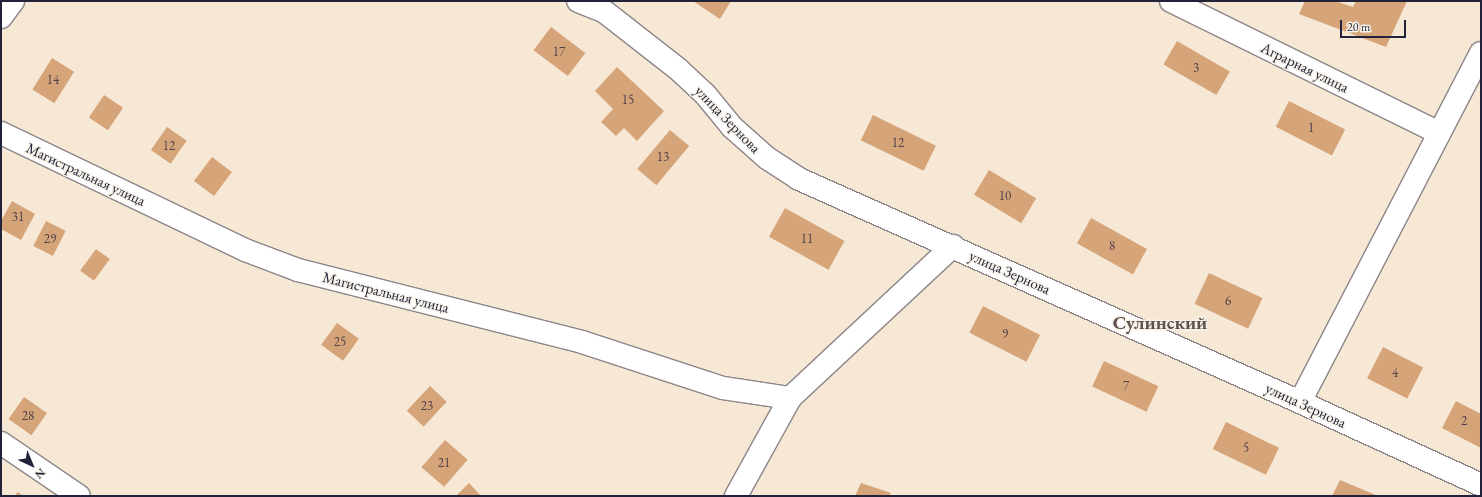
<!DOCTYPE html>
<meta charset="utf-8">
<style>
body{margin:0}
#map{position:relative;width:1482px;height:497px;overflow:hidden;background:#f6e8d5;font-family:"EB Garamond",serif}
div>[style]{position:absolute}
.building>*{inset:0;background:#d6a479;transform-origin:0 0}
.roads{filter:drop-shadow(1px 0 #8c8588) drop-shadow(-1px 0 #8c8588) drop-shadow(0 1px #8c8588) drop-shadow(0 -1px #8c8588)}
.minor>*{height:22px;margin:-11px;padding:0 11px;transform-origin:11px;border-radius:11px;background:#fff}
span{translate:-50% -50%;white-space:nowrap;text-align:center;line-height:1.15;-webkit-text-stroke:3px #f7f3e8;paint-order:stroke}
.number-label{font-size:13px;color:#4f424a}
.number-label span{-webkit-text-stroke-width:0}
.street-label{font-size:15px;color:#22223b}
.district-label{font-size:19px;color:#615051;font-weight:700}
.frame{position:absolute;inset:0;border:2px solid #22223b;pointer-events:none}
.north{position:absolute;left:12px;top:445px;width:40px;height:40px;-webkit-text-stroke:3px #f7f3e8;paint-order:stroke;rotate:136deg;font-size:11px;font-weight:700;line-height:16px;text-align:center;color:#22223b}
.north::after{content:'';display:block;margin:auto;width:14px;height:18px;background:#22223b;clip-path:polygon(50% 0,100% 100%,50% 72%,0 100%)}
.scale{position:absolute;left:1340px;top:20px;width:66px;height:18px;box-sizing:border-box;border:2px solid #22223b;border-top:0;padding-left:5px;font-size:12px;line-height:14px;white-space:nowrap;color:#22223b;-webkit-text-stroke:3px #f7f3e8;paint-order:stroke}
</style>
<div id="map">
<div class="building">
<div style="clip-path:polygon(693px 1px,731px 1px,720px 19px)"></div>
<div style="clip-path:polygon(1305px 1px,1335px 1px,1353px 7px,1356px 1px,1407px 1px,1386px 47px,1299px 14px)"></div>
<div style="left:551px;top:27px;width:43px;height:29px;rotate:37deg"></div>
<div style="left:1177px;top:41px;width:61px;height:27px;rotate:30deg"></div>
<div style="left:52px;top:58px;width:26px;height:37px;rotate:32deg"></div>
<div style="clip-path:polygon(617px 67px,664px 111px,637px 141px,624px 128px,616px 136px,601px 122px,613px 109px,595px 91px)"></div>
<div style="left:104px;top:95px;width:23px;height:27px;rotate:34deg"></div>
<div style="left:1289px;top:101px;width:63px;height:29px;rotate:27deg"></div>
<div style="left:873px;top:115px;width:70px;height:28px;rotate:26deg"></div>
<div style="left:167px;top:127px;width:24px;height:28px;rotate:35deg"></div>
<div style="left:670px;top:130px;width:25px;height:51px;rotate:40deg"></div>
<div style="left:212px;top:157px;width:25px;height:30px;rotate:37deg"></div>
<div style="left:989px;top:170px;width:55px;height:29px;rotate:31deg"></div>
<div style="clip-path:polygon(12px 201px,35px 214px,21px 240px,1px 229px,1px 221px)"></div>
<div style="left:785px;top:208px;width:68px;height:33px;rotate:29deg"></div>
<div style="left:1091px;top:218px;width:64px;height:29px;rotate:29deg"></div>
<div style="left:46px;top:221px;width:22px;height:28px;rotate:27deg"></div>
<div style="left:96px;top:249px;width:17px;height:27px;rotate:36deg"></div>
<div style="left:1209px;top:273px;width:59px;height:34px;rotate:25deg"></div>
<div style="left:983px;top:306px;width:64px;height:30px;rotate:27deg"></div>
<div style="left:337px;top:323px;width:27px;height:27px;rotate:36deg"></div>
<div style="left:1383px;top:347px;width:45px;height:35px;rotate:27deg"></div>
<div style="left:1104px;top:361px;width:60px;height:28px;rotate:25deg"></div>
<div style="left:430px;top:386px;width:23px;height:34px;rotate:43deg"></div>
<div style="left:24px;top:397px;width:28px;height:27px;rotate:35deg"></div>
<div style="clip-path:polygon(1456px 401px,1481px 414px,1481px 448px,1442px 428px)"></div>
<div style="left:1226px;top:422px;width:59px;height:30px;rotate:26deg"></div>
<div style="left:445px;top:440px;width:30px;height:36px;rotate:41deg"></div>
<div style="clip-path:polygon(1340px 480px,1378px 496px,1332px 496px)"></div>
<div style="clip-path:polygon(469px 483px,481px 496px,456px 496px)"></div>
<div style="clip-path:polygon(861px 483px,891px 493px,889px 496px,855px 496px)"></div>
<div style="clip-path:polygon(18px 492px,23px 496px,14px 496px)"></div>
</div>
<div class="roads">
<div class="minor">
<div style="left:578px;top:1px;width:29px;rotate:22deg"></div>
<div style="left:605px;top:12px;width:93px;rotate:38deg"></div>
<div style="left:678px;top:69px;width:37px;rotate:43deg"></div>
<div style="left:705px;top:94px;width:43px;rotate:50.7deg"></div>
<div style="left:732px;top:127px;width:47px;rotate:41.5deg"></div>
<div style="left:767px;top:158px;width:38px;rotate:33deg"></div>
<div style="left:799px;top:179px;width:548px;rotate:23.99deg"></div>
<div style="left:1300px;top:402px;width:199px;rotate:24.6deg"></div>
<div style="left:1171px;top:1px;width:299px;rotate:26.2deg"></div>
<div style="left:1px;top:17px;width:20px;rotate:-53deg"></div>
<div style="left:1px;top:133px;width:271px;rotate:25.6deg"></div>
<div style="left:245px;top:250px;width:57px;rotate:20.7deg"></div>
<div style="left:298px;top:270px;width:293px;rotate:14.2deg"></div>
<div style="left:582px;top:342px;width:148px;rotate:18.1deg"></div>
<div style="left:723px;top:388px;width:68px;rotate:8.5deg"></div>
<div style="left:1300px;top:402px;width:393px;rotate:-62.6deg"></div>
<div style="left:1px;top:443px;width:94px;rotate:34.2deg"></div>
<div style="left:736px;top:496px;width:112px;rotate:-61.1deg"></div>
<div style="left:790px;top:398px;width:223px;rotate:-43deg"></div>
</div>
</div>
<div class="number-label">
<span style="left:559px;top:52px">17</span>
<span style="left:1196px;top:68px">3</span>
<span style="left:53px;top:80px">14</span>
<span style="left:628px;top:100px">15</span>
<span style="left:1311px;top:128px">1</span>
<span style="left:898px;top:143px">12</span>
<span style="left:169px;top:146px">12</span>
<span style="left:663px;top:157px">13</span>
<span style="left:1005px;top:196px">10</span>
<span style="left:18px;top:217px">31</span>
<span style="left:50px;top:239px">29</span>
<span style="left:807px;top:239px">11</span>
<span style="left:1112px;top:246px">8</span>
<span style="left:1228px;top:301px">6</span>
<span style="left:1005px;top:334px">9</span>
<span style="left:340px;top:342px">25</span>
<span style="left:1395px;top:373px">4</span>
<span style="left:1126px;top:386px">7</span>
<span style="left:427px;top:406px">23</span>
<span style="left:28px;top:416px">28</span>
<span style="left:1464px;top:421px">2</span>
<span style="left:1246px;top:448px">5</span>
<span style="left:444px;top:463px">21</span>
</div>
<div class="street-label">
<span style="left:1305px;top:67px;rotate:26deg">Аграрная улица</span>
<span style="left:728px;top:119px;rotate:46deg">улица Зернова</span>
<span style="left:86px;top:174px;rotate:25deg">Магистральная улица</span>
<span style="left:1010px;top:272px;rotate:24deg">улица Зернова</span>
<span style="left:386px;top:292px;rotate:14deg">Магистральная улица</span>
<span style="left:1306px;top:405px;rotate:25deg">улица Зернова</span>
</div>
<div class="district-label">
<span style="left:1160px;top:323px">Сулинский</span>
</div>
<div class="frame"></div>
<div class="north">N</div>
<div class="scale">20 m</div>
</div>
